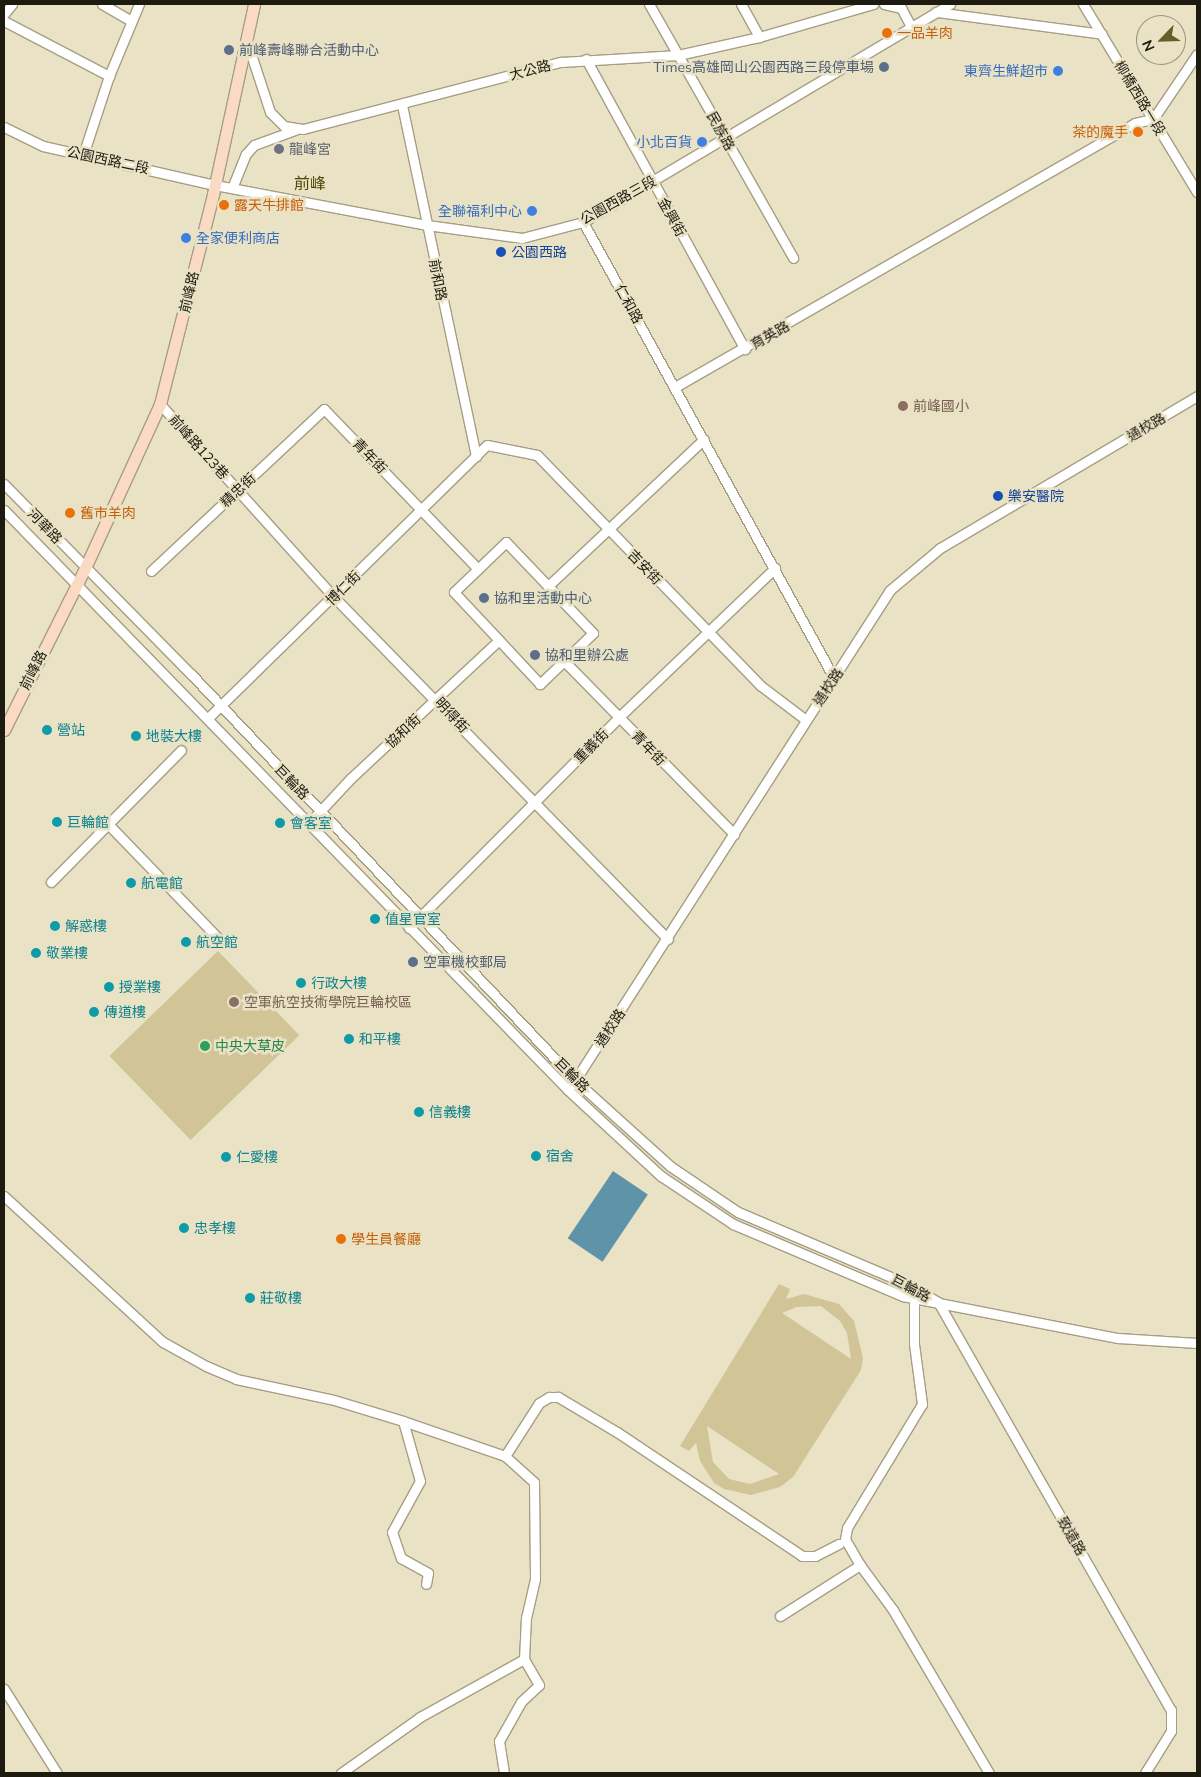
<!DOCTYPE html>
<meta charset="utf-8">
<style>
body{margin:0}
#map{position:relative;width:1201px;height:1777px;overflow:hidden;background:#e9e2c5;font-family:Mulish,"Noto Sans TC",sans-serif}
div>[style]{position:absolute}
.green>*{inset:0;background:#d1c598;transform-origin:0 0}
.water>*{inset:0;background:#5f94a8;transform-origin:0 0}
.roads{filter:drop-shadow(1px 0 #a69e83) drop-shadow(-1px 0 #a69e83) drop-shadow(0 1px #a69e83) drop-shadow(0 -1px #a69e83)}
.minor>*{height:9px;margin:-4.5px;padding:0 4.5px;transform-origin:4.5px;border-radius:4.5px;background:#fff}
.major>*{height:11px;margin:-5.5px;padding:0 5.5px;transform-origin:5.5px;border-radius:5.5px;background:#fbdac4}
.dots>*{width:14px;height:14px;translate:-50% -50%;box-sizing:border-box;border:2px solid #e9e2c5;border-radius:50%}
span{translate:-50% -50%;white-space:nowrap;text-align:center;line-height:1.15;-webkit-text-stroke:5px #e9e2c5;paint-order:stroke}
.food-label{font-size:14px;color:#c56008}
.left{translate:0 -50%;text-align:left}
.right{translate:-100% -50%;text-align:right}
.service-label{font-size:14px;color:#4e5e75}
.street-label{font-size:14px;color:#1d1a10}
.shop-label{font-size:14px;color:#366cbe}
.worship-label{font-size:14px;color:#5b616d}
.transit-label{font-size:14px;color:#164399}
.education-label{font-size:14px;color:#785e54}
.culture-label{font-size:14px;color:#0d838f}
.leisure-label{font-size:14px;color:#27864d}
.quarter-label{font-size:16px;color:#4e4704}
.frame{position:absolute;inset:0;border:5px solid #1d1a10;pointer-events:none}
.north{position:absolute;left:1136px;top:15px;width:50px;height:50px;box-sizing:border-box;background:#e9e2c5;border:1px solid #97927d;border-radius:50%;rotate:246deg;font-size:14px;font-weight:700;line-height:20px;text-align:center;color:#1d1a10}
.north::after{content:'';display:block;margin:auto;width:18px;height:22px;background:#645e2b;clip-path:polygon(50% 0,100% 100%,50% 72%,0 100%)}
</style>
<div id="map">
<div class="green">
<div style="left:218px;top:951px;width:117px;height:151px;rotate:46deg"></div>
<div style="clip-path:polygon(evenodd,779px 1284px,790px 1289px,786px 1299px,804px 1294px,839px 1304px,854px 1321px,863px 1358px,861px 1370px,793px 1477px,780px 1487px,751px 1495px,724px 1489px,714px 1483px,700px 1461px,696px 1443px,689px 1451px,680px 1446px,779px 1284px,821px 1306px,840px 1321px,847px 1333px,851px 1359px,782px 1313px,797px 1307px,821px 1306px,779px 1284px,707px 1426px,779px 1474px,750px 1484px,729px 1479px,713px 1462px,707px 1426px)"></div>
</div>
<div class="water">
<div style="left:613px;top:1171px;width:42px;height:81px;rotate:34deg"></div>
</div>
<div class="roads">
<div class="minor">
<div style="left:102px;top:4px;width:34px;rotate:30deg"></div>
<div style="left:649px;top:4px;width:292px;rotate:60.4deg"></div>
<div style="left:741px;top:4px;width:38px;rotate:61deg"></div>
<div style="left:884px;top:4px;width:18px;rotate:13deg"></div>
<div style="left:899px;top:4px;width:26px;rotate:62deg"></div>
<div style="left:1083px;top:4px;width:220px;rotate:58.8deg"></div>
<div style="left:936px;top:12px;width:167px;rotate:7.5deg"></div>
<div style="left:4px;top:14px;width:13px;rotate:-51deg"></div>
<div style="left:4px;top:21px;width:119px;rotate:27.6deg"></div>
<div style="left:246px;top:39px;width:77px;rotate:71.8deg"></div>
<div style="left:270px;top:112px;width:20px;rotate:45deg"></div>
<div style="left:284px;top:126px;width:19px;rotate:9deg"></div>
<div style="left:303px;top:129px;width:267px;rotate:-14.6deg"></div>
<div style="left:561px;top:62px;width:117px;rotate:-3.4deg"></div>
<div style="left:678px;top:55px;width:83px;rotate:-12.5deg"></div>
<div style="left:759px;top:37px;width:119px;rotate:-16.1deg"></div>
<div style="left:586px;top:59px;width:331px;rotate:61.3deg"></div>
<div style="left:402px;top:105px;width:359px;rotate:78.1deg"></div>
<div style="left:4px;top:127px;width:43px;rotate:26deg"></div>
<div style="left:43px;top:146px;width:176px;rotate:12.8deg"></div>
<div style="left:215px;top:185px;width:216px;rotate:10.7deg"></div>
<div style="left:427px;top:225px;width:96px;rotate:7.8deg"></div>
<div style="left:522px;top:238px;width:63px;rotate:-14.7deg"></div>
<div style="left:583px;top:222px;width:427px;rotate:-30.7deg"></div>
<div style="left:83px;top:155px;width:83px;rotate:-71.8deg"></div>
<div style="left:109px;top:76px;width:78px;rotate:-67.4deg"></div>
<div style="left:232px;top:188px;width:37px;rotate:-68deg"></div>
<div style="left:246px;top:154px;width:12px;rotate:-48deg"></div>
<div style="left:254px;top:145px;width:44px;rotate:-20.1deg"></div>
<div style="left:583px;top:222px;width:521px;rotate:61.17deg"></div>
<div style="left:675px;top:387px;width:530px;rotate:-29.85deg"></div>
<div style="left:1135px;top:123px;width:18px;rotate:-13deg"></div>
<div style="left:1153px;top:119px;width:78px;rotate:-55.9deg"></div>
<div style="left:160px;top:404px;width:260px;rotate:48deg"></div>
<div style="left:334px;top:597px;width:478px;rotate:45.7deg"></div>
<div style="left:4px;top:484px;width:267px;rotate:45.5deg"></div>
<div style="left:191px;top:674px;width:560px;rotate:46.59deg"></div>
<div style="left:576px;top:1081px;width:127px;rotate:42.1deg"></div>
<div style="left:670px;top:1166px;width:82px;rotate:34.1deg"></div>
<div style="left:738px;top:1212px;width:185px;rotate:23deg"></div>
<div style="left:908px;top:1284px;width:35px;rotate:31deg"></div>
<div style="left:938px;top:1302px;width:470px;rotate:60.3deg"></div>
<div style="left:1171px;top:1710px;width:21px;rotate:90deg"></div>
<div style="left:1171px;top:1731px;width:49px;rotate:121.8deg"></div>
<div style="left:4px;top:510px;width:809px;rotate:45.8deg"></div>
<div style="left:568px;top:1090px;width:127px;rotate:42.8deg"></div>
<div style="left:661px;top:1176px;width:87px;rotate:33.7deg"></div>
<div style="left:733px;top:1224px;width:185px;rotate:23deg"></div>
<div style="left:903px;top:1296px;width:219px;rotate:11.1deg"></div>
<div style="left:1118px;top:1338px;width:79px;rotate:3.6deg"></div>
<div style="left:506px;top:542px;width:126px;rotate:46.3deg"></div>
<div style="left:593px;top:633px;width:74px;rotate:136.1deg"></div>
<div style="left:540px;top:684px;width:126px;rotate:-133.1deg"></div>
<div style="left:454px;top:592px;width:72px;rotate:-43.9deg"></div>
<div style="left:151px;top:571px;width:237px;rotate:-43.1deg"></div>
<div style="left:324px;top:409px;width:222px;rotate:46.1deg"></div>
<div style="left:548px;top:586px;width:214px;rotate:-43.3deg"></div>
<div style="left:564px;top:661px;width:243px;rotate:45.5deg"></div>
<div style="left:208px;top:718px;width:390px;rotate:-44.4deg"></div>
<div style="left:487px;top:445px;width:51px;rotate:11.3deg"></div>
<div style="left:537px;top:455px;width:322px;rotate:45.9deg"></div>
<div style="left:761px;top:686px;width:56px;rotate:37.1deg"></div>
<div style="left:309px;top:823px;width:62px;rotate:-47deg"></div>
<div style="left:351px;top:778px;width:202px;rotate:-43deg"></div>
<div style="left:108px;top:824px;width:161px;rotate:46deg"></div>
<div style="left:51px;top:882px;width:185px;rotate:-45.4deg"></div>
<div style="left:409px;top:928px;width:298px;rotate:-45.1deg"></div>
<div style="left:619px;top:717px;width:216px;rotate:-43.7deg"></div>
<div style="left:572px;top:1085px;width:588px;rotate:-57.28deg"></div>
<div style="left:890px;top:590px;width:65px;rotate:-40deg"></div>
<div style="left:940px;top:548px;width:299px;rotate:-30.6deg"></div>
<div style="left:4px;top:1196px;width:216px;rotate:42.6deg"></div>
<div style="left:163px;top:1342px;width:49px;rotate:29.2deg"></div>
<div style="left:206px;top:1366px;width:33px;rotate:23deg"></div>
<div style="left:236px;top:1379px;width:100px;rotate:12.1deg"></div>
<div style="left:334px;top:1400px;width:72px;rotate:16.9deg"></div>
<div style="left:403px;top:1421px;width:108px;rotate:18.9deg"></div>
<div style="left:505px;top:1456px;width:39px;rotate:42deg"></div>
<div style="left:534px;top:1482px;width:97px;rotate:89.4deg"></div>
<div style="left:535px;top:1579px;width:39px;rotate:103deg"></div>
<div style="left:526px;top:1617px;width:42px;rotate:92.7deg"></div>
<div style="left:524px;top:1659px;width:30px;rotate:60deg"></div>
<div style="left:539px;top:1685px;width:25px;rotate:137deg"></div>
<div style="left:521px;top:1702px;width:45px;rotate:119.4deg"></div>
<div style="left:499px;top:1741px;width:32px;rotate:81deg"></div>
<div style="left:914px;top:1294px;width:50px;rotate:90deg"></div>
<div style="left:914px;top:1344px;width:61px;rotate:82.4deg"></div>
<div style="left:922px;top:1404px;width:145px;rotate:121.2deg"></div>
<div style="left:847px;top:1528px;width:11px;rotate:100deg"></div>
<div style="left:845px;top:1539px;width:30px;rotate:60deg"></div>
<div style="left:860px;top:1565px;width:56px;rotate:53.7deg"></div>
<div style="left:893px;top:1610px;width:189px;rotate:59.5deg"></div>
<div style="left:403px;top:1421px;width:62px;rotate:74.2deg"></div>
<div style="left:420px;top:1481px;width:58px;rotate:118.8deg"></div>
<div style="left:392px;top:1532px;width:28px;rotate:71deg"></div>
<div style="left:401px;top:1558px;width:31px;rotate:29deg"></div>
<div style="left:428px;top:1573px;width:11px;rotate:100deg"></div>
<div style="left:505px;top:1456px;width:63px;rotate:-57.3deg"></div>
<div style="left:539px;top:1403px;width:12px;rotate:-31deg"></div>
<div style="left:549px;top:1397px;width:9px"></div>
<div style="left:558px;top:1397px;width:69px;rotate:30.7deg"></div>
<div style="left:617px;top:1432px;width:223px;rotate:33.8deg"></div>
<div style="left:802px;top:1556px;width:13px"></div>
<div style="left:815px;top:1556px;width:27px;rotate:-27deg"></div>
<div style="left:780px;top:1616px;width:95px;rotate:-32.5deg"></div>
<div style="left:4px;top:1689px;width:99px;rotate:57.8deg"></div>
<div style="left:341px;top:1773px;width:97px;rotate:-35.3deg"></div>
<div style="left:420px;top:1717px;width:119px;rotate:-29.1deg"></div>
</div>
<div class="major">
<div style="left:4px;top:730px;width:181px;rotate:-63.4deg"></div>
<div style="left:85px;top:568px;width:180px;rotate:-65.4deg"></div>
<div style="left:160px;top:404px;width:217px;rotate:-75.8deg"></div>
<div style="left:213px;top:194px;width:194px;rotate:-77.8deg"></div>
</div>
</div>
<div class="dots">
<div style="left:887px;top:33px;background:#e8710a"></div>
<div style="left:229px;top:50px;background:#5c6f8a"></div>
<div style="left:884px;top:67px;background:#5c6f8a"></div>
<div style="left:1058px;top:71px;background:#3f7fe0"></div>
<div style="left:1138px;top:132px;background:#e8710a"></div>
<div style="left:702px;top:142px;background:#3f7fe0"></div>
<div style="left:279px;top:149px;background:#6b7280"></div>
<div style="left:224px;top:205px;background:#e8710a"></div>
<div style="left:532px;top:211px;background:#3f7fe0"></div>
<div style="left:186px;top:238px;background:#3f7fe0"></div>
<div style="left:501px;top:252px;background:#1a4fb4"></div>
<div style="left:903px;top:406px;background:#8d6e63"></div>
<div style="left:998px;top:496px;background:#1a4fb4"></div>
<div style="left:70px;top:513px;background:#e8710a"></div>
<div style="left:484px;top:598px;background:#5c6f8a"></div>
<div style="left:535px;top:655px;background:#5c6f8a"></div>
<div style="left:47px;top:730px;background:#0f9aa8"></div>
<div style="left:136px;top:736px;background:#0f9aa8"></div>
<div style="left:57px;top:822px;background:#0f9aa8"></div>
<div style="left:280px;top:823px;background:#0f9aa8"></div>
<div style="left:131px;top:883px;background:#0f9aa8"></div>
<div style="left:375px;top:919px;background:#0f9aa8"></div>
<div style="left:55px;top:926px;background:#0f9aa8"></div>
<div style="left:186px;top:942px;background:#0f9aa8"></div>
<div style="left:36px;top:953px;background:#0f9aa8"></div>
<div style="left:413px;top:962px;background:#5c6f8a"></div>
<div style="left:301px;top:983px;background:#0f9aa8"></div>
<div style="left:109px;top:987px;background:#0f9aa8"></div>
<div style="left:234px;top:1002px;background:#8d6e63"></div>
<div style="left:94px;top:1012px;background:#0f9aa8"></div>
<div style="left:349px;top:1039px;background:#0f9aa8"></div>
<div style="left:205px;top:1046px;background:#2e9e5b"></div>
<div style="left:419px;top:1112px;background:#0f9aa8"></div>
<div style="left:536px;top:1156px;background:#0f9aa8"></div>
<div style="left:226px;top:1157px;background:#0f9aa8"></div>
<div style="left:184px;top:1228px;background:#0f9aa8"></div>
<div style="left:341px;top:1239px;background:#e8710a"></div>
<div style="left:250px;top:1298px;background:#0f9aa8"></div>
</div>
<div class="food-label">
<span class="left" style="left:897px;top:33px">一品羊肉</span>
<span class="right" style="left:1128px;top:132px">茶的魔手</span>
<span class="left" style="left:234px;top:205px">露天牛排館</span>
<span class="left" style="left:80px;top:513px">舊市羊肉</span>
<span class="left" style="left:351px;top:1239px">學生員餐廳</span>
</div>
<div class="service-label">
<span class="left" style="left:239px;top:50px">前峰壽峰聯合活動中心</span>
<span class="right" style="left:874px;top:67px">Times高雄岡山公園西路三段停車場</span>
<span class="left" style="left:494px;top:598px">協和里活動中心</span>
<span class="left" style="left:545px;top:655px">協和里辦公處</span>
<span class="left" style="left:423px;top:962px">空軍機校郵局</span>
</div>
<div class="street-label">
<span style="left:530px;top:70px;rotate:-14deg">大公路</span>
<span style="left:1140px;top:98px;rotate:59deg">柳橋西路一段</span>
<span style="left:721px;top:131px;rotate:61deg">民族路</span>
<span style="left:108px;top:160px;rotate:12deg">公園西路二段</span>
<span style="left:618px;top:200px;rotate:-29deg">公園西路三段</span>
<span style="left:672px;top:217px;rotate:61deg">金興街</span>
<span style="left:438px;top:280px;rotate:79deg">前和路</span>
<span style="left:189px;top:292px;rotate:-77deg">前峰路</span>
<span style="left:629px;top:304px;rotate:61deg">仁和路</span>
<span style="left:770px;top:335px;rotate:-30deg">育英路</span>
<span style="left:1146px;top:427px;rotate:-30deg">通校路</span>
<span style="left:199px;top:447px;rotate:48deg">前峰路123巷</span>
<span style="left:370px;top:456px;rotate:46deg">青年街</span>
<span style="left:238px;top:490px;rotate:-43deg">精忠街</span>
<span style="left:45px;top:526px;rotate:46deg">河華路</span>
<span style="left:645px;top:567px;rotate:46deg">吉安街</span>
<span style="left:343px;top:588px;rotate:-45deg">博仁街</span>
<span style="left:33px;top:670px;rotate:-63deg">前峰路</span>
<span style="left:828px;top:687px;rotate:-56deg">通校路</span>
<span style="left:452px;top:715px;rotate:47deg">明得街</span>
<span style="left:403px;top:731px;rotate:-43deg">協和街</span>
<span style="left:591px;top:746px;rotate:-45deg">重義街</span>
<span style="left:649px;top:748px;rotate:46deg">青年街</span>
<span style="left:292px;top:782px;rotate:46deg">巨輪路</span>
<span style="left:610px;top:1028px;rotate:-57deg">通校路</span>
<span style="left:572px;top:1075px;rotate:45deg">巨輪路</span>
<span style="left:911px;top:1288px;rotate:28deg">巨輪路</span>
<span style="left:1072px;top:1536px;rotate:60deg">致遠路</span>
</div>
<div class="shop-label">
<span class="right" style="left:1048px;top:71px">東齊生鮮超市</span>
<span class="right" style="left:692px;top:142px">小北百貨</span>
<span class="right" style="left:522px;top:211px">全聯福利中心</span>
<span class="left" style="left:196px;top:238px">全家便利商店</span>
</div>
<div class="worship-label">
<span class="left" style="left:289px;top:149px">龍峰宮</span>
</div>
<div class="transit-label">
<span class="left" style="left:511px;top:252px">公園西路</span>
<span class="left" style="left:1008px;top:496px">樂安醫院</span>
</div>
<div class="education-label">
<span class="left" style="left:913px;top:406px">前峰國小</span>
<span class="left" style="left:244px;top:1002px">空軍航空技術學院巨輪校區</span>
</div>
<div class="culture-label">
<span class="left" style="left:57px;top:730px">營站</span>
<span class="left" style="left:146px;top:736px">地裝大樓</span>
<span class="left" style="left:67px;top:822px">巨輪館</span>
<span class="left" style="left:290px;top:823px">會客室</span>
<span class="left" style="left:141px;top:883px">航電館</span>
<span class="left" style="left:385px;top:919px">值星官室</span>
<span class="left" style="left:65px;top:926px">解惑樓</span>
<span class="left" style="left:196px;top:942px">航空館</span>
<span class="left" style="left:46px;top:953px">敬業樓</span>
<span class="left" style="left:311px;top:983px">行政大樓</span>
<span class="left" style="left:119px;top:987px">授業樓</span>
<span class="left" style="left:104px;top:1012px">傳道樓</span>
<span class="left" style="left:359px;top:1039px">和平樓</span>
<span class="left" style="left:429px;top:1112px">信義樓</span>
<span class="left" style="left:546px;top:1156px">宿舍</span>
<span class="left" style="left:236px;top:1157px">仁愛樓</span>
<span class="left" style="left:194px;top:1228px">忠孝樓</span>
<span class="left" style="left:260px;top:1298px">莊敬樓</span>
</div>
<div class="leisure-label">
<span class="left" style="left:215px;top:1046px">中央大草皮</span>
</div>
<div class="quarter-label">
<span style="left:310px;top:183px">前峰</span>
</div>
<div class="frame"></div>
<div class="north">N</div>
</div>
